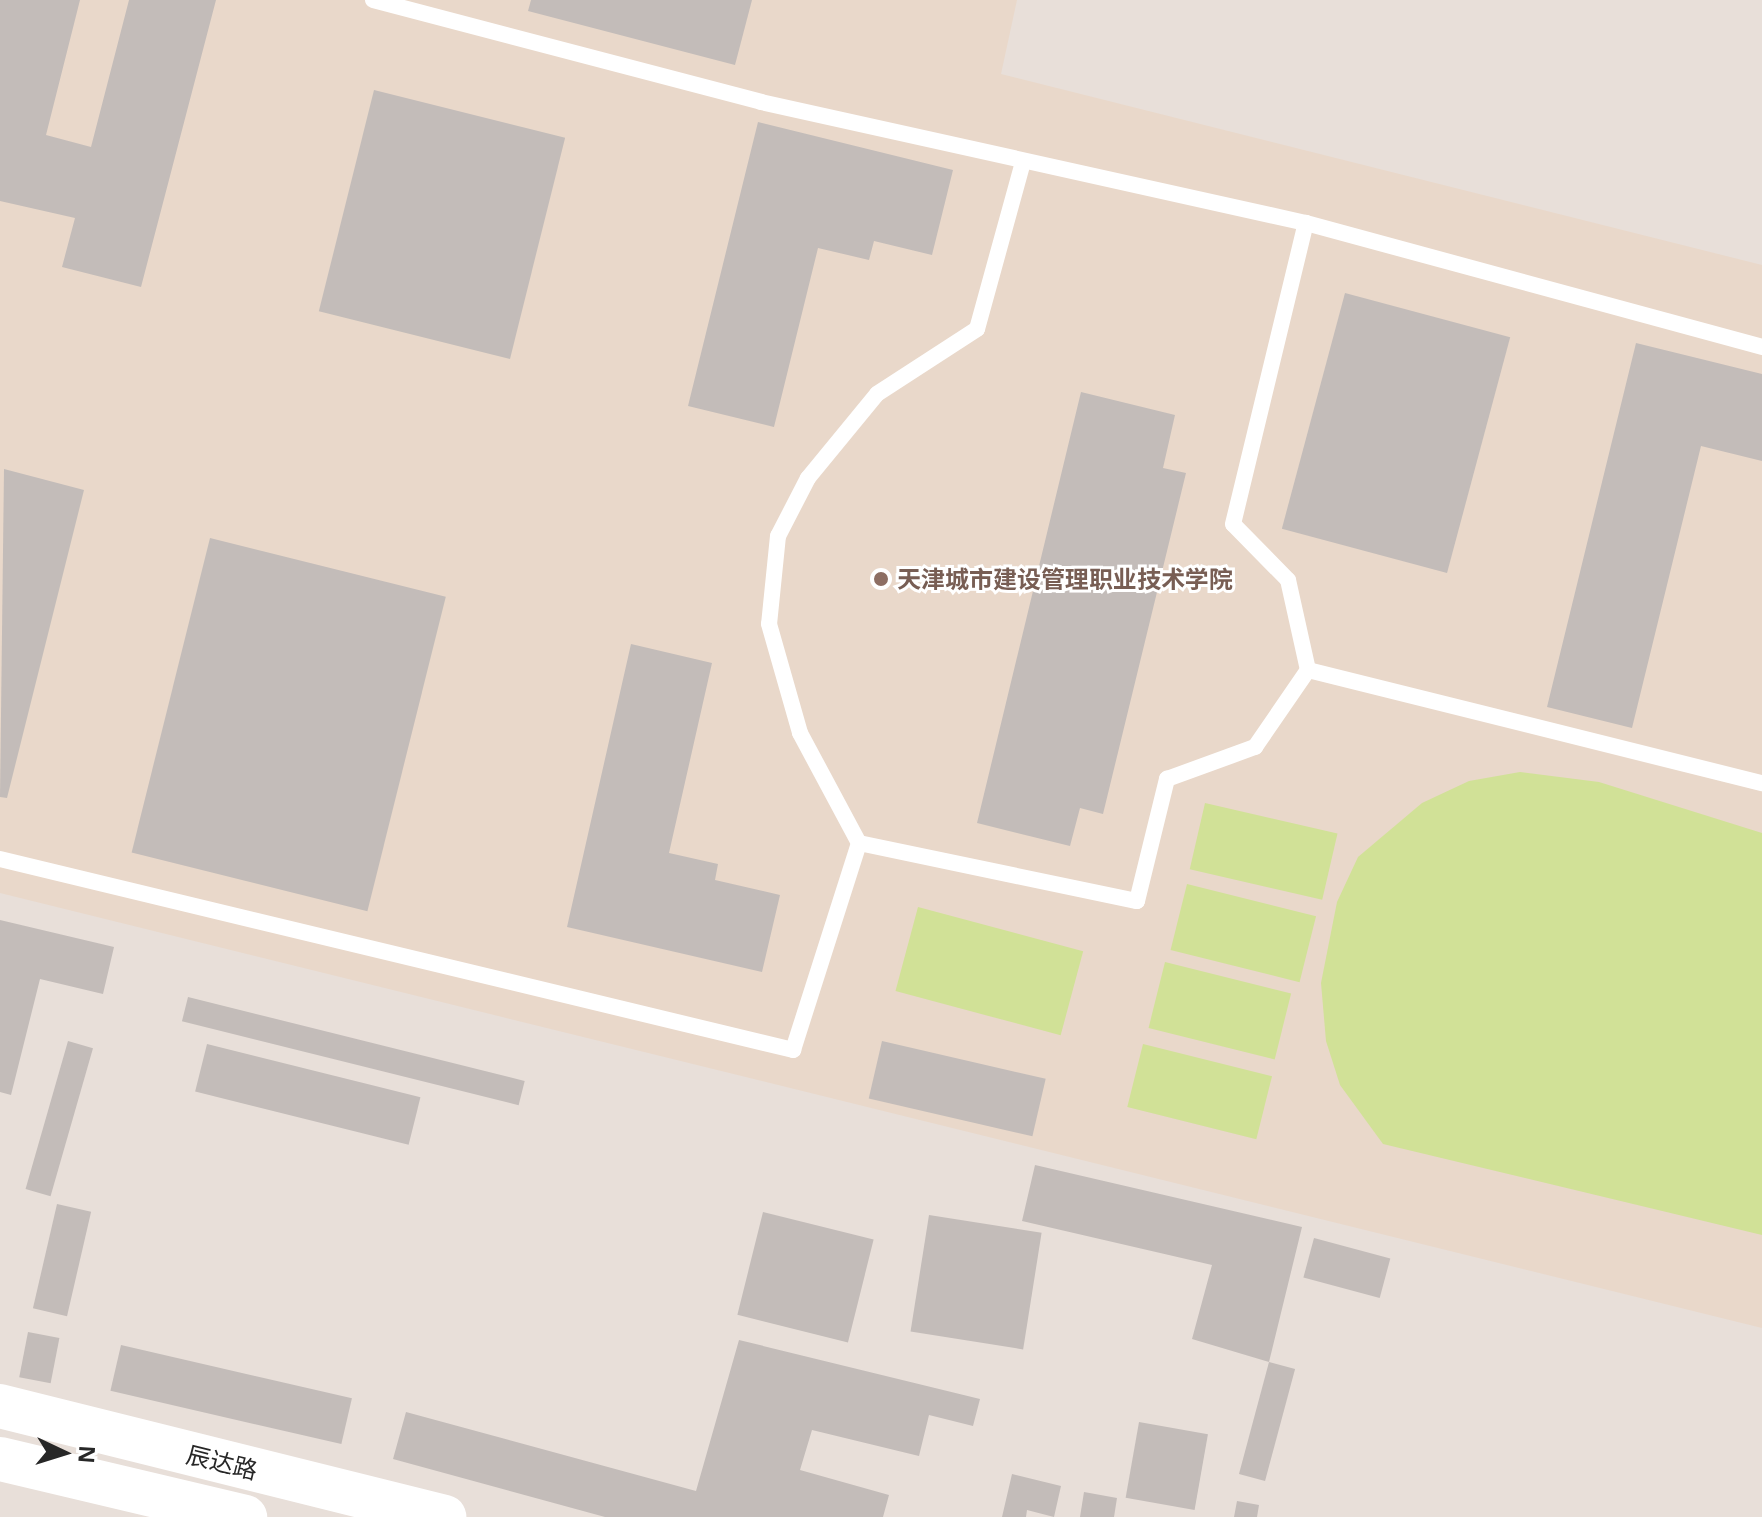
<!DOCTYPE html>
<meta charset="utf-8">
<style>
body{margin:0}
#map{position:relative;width:1762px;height:1517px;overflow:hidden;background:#e8dfd9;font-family:"Open Sans","Noto Sans SC",sans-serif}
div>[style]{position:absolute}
.education>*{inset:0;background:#e9d8ca}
.pitch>*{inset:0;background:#d1e197;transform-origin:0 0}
.building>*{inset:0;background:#c3bcb9;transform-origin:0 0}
.lane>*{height:16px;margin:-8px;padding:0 8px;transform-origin:8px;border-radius:8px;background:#fff}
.secondary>*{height:44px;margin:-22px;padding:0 22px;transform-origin:22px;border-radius:22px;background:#fff}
.dots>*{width:22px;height:22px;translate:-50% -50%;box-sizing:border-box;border:4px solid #fff;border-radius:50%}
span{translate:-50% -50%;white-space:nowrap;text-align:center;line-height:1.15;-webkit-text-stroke:6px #fff;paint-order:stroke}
.education-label{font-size:24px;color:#785e54;font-weight:700}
.left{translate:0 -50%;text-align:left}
.street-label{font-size:24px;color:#272727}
.north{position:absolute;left:24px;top:1413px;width:80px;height:80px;-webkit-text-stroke:6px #fff;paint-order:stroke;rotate:94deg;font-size:22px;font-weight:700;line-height:32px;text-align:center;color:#272727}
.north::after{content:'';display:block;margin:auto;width:28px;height:36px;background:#272727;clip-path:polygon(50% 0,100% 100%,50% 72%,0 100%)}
</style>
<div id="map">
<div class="education">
<div style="clip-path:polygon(0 0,1017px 0,1001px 74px,1762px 265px,1762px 1328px,0 893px)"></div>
</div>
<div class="pitch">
<div style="clip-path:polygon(1520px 772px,1599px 782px,1762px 833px,1762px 1235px,1383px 1144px,1340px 1085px,1326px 1041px,1321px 983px,1337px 902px,1358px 857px,1422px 803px,1469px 781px)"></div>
<div style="left:1205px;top:803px;width:136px;height:68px;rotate:13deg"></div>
<div style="left:1187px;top:884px;width:133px;height:68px;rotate:14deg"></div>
<div style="left:918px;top:907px;width:171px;height:87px;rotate:15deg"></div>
<div style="left:1165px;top:962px;width:130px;height:68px;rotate:14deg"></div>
<div style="left:1143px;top:1044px;width:133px;height:65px;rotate:14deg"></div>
</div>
<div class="building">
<div style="clip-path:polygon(0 0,80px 0,46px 135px,91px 147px,129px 0,216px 0,141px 287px,62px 267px,75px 218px,0 201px)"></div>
<div style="clip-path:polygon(531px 0,752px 0,735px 65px,528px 11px)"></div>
<div style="left:374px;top:90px;width:197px;height:228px;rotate:14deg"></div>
<div style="clip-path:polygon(758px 122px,953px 170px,932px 255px,874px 241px,869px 260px,818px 248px,774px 427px,688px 406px)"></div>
<div style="left:1345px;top:293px;width:171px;height:244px;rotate:15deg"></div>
<div style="clip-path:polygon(1636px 343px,1762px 374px,1762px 461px,1701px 446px,1632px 728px,1547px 707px)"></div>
<div style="clip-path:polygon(1081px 392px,1175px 415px,1163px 468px,1186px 473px,1103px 814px,1080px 808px,1070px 846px,977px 823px)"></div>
<div style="clip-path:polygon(4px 469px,84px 490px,7px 798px,0 797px)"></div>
<div style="left:210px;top:538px;width:243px;height:324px;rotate:14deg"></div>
<div style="clip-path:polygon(631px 644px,712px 663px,669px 853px,718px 864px,715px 880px,780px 895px,762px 972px,567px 927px)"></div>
<div style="clip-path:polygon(0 920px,114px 947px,103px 994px,40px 979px,11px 1095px,0 1092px)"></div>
<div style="left:188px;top:997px;width:347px;height:25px;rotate:14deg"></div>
<div style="left:68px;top:1041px;width:26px;height:154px;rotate:16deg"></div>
<div style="left:882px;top:1041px;width:168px;height:59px;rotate:13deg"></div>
<div style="left:207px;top:1044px;width:220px;height:49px;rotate:14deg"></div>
<div style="clip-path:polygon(1035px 1165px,1302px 1227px,1269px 1362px,1192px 1339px,1212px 1265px,1022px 1221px)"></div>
<div style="left:57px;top:1204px;width:35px;height:107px;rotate:13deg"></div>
<div style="left:763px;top:1212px;width:114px;height:106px;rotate:14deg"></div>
<div style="left:929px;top:1215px;width:114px;height:118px;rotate:9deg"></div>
<div style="left:1314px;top:1238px;width:79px;height:41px;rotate:15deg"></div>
<div style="left:28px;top:1332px;width:32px;height:46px;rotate:11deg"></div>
<div style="clip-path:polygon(739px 1340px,980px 1399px,973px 1426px,929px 1415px,919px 1456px,812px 1430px,800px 1470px,889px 1495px,883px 1517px,605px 1517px,393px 1459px,406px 1412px,696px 1491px)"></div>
<div style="left:121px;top:1345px;width:237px;height:47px;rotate:13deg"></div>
<div style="left:1269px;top:1362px;width:27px;height:116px;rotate:15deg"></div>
<div style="left:1139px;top:1422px;width:70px;height:77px;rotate:10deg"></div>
<div style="clip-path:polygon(1012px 1474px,1061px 1486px,1054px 1517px,1027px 1510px,1026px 1517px,1002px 1517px)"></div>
<div style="clip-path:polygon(1084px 1492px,1117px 1498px,1114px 1517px,1080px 1517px)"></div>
<div style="clip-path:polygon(1237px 1501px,1259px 1505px,1257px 1517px,1234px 1517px)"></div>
</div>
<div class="lane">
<div style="left:373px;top:0;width:401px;rotate:14.7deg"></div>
<div style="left:761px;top:102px;width:558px;rotate:12.52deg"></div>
<div style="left:1306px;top:223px;width:473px;rotate:15.2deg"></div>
<div style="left:1023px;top:162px;width:173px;rotate:105.4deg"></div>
<div style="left:977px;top:329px;width:119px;rotate:147deg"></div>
<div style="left:877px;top:394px;width:109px;rotate:129.4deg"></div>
<div style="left:808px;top:478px;width:65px;rotate:117.3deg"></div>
<div style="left:778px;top:536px;width:88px;rotate:95.8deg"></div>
<div style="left:769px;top:624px;width:113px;rotate:74.1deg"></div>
<div style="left:800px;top:733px;width:125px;rotate:61.8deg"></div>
<div style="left:859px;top:843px;width:284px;rotate:11.8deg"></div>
<div style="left:1137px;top:901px;width:126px;rotate:-76.2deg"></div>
<div style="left:1167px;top:779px;width:94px;rotate:-20deg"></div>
<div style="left:1255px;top:747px;width:93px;rotate:-55.5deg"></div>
<div style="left:1308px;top:670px;width:92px;rotate:-102.5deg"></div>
<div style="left:1288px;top:580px;width:78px;rotate:-134.5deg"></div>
<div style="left:1233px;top:524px;width:310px;rotate:-76.4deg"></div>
<div style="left:1308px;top:670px;width:468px;rotate:14deg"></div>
<div style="left:0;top:859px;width:816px;rotate:13.54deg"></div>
<div style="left:793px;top:1050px;width:217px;rotate:-72.3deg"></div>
</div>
<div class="secondary">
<div style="left:0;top:1406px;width:458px;rotate:14deg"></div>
<div style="left:0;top:1459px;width:252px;rotate:13.3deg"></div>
</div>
<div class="dots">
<div style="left:881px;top:579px;background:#8d6e63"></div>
</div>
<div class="education-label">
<span class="left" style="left:897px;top:579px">天津城市建设管理职业技术学院</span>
</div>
<div class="street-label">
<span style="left:222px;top:1462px;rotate:14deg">辰达路</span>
</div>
<div class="north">N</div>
</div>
